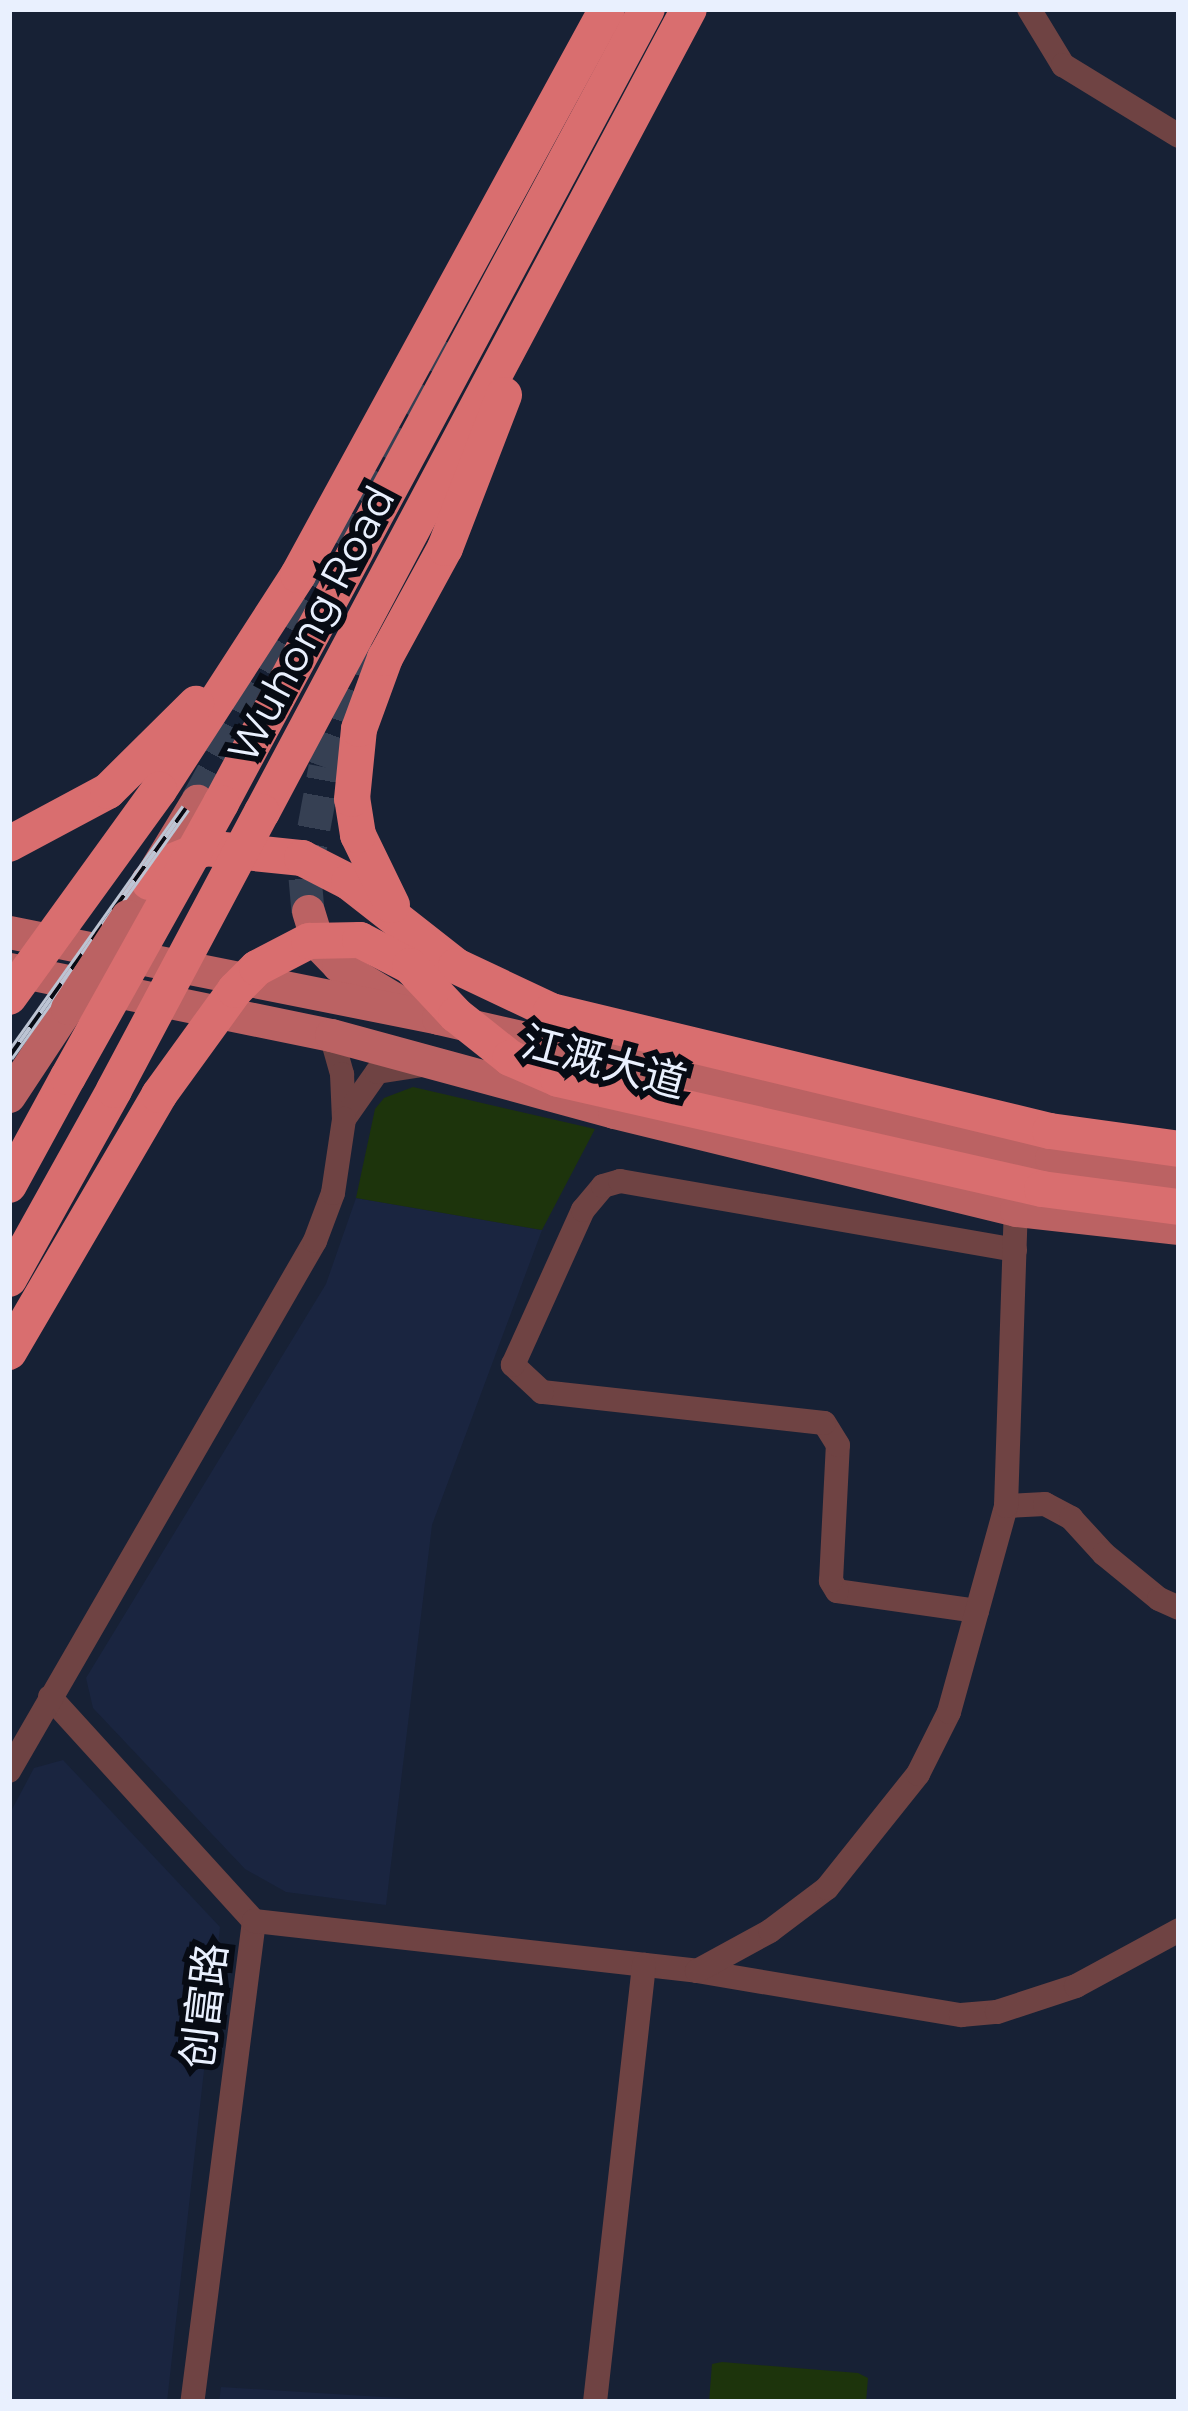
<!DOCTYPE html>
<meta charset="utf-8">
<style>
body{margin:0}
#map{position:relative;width:1188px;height:2411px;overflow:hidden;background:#172135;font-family:Montserrat,"Noto Sans SC",sans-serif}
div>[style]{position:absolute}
.built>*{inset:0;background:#1a2540}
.green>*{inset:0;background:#1d340c}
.major-tunnel>*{height:33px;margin-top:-16.5px;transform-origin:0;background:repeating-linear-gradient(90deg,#364053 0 33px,transparent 0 49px)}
.minor>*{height:24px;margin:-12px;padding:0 12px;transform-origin:12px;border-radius:12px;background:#6f4343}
.major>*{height:33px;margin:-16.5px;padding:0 16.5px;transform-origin:16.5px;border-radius:16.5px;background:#bb6263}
.highway>*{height:36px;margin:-18px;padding:0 18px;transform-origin:18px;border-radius:18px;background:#d96e6f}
.rail>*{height:10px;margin-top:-5px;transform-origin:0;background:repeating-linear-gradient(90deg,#070b14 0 18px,#bcc4d3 0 36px);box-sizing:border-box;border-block:3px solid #bcc4d3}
.major-bridge>*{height:33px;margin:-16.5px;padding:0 16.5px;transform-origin:16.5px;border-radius:16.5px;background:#bb6263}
.highway-bridge>*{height:36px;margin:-18px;padding:0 18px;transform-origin:18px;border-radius:18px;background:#d96e6f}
span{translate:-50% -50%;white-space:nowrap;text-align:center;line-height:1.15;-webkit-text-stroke:12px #070b14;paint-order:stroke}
.street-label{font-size:42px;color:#e9f0fe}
.frame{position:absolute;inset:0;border:12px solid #e9f0fe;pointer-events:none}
</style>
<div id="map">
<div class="built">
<div style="clip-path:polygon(356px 1198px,542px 1230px,432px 1525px,386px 1905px,286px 1892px,245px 1869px,93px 1708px,86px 1678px,326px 1284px)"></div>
<div style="clip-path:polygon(63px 1760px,220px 1927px,167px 2402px,9px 2402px,9px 1815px,34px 1768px)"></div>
<div style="clip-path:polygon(221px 2387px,462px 2402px,219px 2402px)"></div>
</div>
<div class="green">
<div style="clip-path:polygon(413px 1087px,595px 1129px,542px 1230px,356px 1198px,375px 1109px,384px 1098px)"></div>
<div style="clip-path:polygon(722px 2362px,858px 2373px,868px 2378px,866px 2402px,709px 2402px,712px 2364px)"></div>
</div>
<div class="major-tunnel">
<div style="left:197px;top:801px;width:523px;rotate:-61.33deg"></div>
<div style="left:308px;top:911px;width:35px;rotate:-95deg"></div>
<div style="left:305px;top:876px;width:111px;rotate:-79.6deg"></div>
<div style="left:325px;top:767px;width:140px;rotate:-70.8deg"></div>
</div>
<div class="minor">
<div style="left:1029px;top:9px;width:66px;rotate:58.7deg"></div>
<div style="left:1063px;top:65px;width:136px;rotate:31.5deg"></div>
<div style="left:331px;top:1035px;width:41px;rotate:74.2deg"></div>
<div style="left:342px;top:1074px;width:45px;rotate:87.5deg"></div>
<div style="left:344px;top:1119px;width:57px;rotate:-54.9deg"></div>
<div style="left:377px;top:1072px;width:46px;rotate:-8.8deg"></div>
<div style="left:1006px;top:1506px;width:39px;rotate:-3deg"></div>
<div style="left:1045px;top:1504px;width:30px;rotate:28deg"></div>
<div style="left:1071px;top:1518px;width:49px;rotate:47.5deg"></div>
<div style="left:1104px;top:1554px;width:71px;rotate:39.3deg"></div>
<div style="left:1159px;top:1599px;width:22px;rotate:24deg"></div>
<div style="left:977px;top:1611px;width:141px;rotate:-171.9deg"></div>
<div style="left:837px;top:1591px;width:12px;rotate:-121deg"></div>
<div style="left:831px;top:1581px;width:136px;rotate:-87.1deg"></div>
<div style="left:838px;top:1445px;width:26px;rotate:-122deg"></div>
<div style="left:824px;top:1423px;width:284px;rotate:-173.7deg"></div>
<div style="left:542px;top:1392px;width:40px;rotate:-137deg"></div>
<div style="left:513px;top:1365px;width:170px;rotate:-65.7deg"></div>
<div style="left:583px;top:1210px;width:31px;rotate:-50deg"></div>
<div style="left:603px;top:1186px;width:18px;rotate:-16deg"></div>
<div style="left:620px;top:1181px;width:401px;rotate:9.9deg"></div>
<div style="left:50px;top:1697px;width:303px;rotate:47.7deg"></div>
<div style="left:254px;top:1921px;width:485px;rotate:97.3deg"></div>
<div style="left:9px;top:1771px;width:612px;rotate:-60deg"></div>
<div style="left:315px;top:1241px;width:51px;rotate:-69.4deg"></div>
<div style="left:333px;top:1193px;width:75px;rotate:-81.5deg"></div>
<div style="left:254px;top:1921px;width:446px;rotate:6.4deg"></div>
<div style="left:697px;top:1971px;width:268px;rotate:9.5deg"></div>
<div style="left:961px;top:2015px;width:36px;rotate:-5deg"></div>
<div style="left:997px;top:2012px;width:83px;rotate:-18.2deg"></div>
<div style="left:1076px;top:1986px;width:117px;rotate:-28.5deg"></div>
<div style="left:697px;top:1971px;width:83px;rotate:-28.7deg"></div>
<div style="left:770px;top:1931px;width:71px;rotate:-37deg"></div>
<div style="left:827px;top:1888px;width:146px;rotate:-51.4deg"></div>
<div style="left:918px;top:1774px;width:69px;rotate:-63.4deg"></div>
<div style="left:949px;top:1712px;width:214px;rotate:-74.5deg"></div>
<div style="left:1006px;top:1506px;width:296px;rotate:-88.1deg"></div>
<div style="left:595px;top:2402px;width:440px;rotate:-83.6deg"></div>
</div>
<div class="major">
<div style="left:308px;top:911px;width:34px;rotate:73deg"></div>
<div style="left:318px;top:944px;width:29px;rotate:46deg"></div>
<div style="left:338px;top:965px;width:76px;rotate:31deg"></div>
<div style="left:127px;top:916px;width:135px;rotate:-58.7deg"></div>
<div style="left:9px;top:932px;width:438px;rotate:11.3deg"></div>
<div style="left:438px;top:1018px;width:629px;rotate:12.86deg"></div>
<div style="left:1051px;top:1158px;width:129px;rotate:8deg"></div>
<div style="left:9px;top:969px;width:329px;rotate:11.6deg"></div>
<div style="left:331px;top:1035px;width:293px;rotate:15.2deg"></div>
<div style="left:614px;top:1112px;width:414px;rotate:13.7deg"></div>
<div style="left:1016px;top:1210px;width:164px;rotate:6.3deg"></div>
<div style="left:9px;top:1096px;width:105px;rotate:-56.6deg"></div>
</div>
<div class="highway">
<div style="left:159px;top:790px;width:256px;rotate:-57.1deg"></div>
<div style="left:298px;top:575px;width:645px;rotate:-61.37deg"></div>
<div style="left:221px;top:803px;width:901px;rotate:-61.79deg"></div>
<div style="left:262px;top:812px;width:909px;rotate:-62deg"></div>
<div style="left:9px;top:844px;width:112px;rotate:-28.2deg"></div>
<div style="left:108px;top:791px;width:124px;rotate:-44.7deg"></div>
<div style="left:149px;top:882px;width:30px;rotate:-42deg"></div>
<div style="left:171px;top:862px;width:37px;rotate:-22deg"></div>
<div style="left:205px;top:848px;width:98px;rotate:5.9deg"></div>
<div style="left:302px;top:858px;width:53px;rotate:27.1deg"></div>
<div style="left:349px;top:882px;width:136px;rotate:38.1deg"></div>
<div style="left:456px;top:966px;width:105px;rotate:25.3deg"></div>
<div style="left:551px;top:1011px;width:513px;rotate:13.52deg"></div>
<div style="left:1050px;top:1131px;width:130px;rotate:7.9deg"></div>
<div style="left:392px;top:905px;width:78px;rotate:-115.9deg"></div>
<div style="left:358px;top:835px;width:36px;rotate:-99deg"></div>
<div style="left:352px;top:799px;width:70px;rotate:-84.3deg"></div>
<div style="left:359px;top:729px;width:76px;rotate:-69.9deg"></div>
<div style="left:385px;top:658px;width:125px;rotate:-61.4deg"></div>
<div style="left:445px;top:548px;width:164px;rotate:-68.9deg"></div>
<div style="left:9px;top:1185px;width:123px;rotate:-61.4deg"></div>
<div style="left:9px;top:1279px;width:216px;rotate:-60.9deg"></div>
<div style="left:9px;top:1352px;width:298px;rotate:-59.7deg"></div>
</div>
<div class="rail">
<div style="left:9px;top:1057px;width:305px;rotate:-54.6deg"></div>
</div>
<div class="major-bridge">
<div style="left:67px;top:1008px;width:110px;rotate:-56.9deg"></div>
</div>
<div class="highway-bridge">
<div style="left:9px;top:997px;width:256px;rotate:-54.1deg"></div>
<div style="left:68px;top:1077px;width:314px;rotate:-60.8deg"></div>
<div style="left:114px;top:1090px;width:315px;rotate:-62deg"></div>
<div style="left:159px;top:1095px;width:130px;rotate:-54.1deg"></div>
<div style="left:235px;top:990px;width:31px;rotate:-45deg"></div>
<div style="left:257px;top:968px;width:59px;rotate:-27.4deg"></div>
<div style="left:309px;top:941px;width:51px;rotate:-1.1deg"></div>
<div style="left:360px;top:940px;width:56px;rotate:27.5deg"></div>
<div style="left:410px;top:966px;width:67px;rotate:46.8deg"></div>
<div style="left:456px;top:1015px;width:69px;rotate:38.5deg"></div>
<div style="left:510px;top:1058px;width:52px;rotate:23.6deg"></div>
<div style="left:558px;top:1079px;width:496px;rotate:12.8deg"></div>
<div style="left:1042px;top:1189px;width:138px;rotate:7.5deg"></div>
</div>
<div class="street-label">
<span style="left:311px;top:624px;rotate:-62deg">Wuhong Road</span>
<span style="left:604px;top:1062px;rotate:15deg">江溉大道</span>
<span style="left:204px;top:2006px;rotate:-83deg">创富路</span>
</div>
<div class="frame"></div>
</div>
